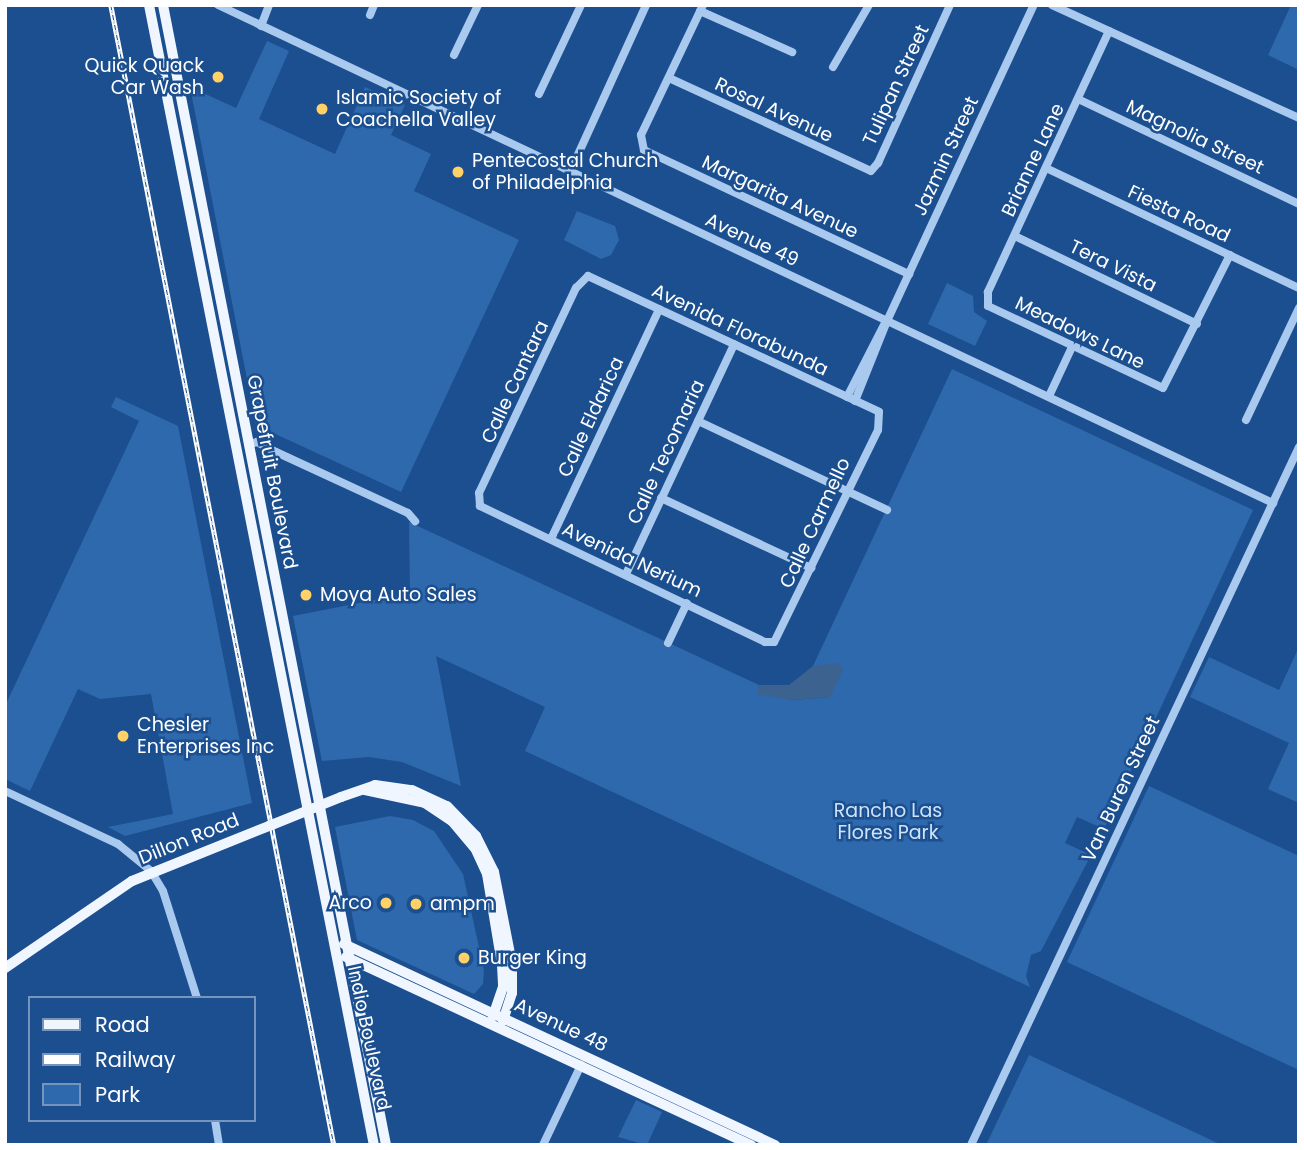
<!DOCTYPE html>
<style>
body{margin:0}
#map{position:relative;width:1304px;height:1150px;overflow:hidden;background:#1b4f8f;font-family:Poppins,sans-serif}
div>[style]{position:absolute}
.green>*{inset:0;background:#2e69ad}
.water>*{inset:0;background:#3c6290}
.minor>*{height:8px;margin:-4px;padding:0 4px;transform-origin:4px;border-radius:4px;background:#a9c9ee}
.major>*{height:10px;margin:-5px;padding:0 5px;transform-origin:5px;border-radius:5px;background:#f0f6ff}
.rail>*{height:4.5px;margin-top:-2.25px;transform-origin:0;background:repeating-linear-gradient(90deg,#1b4f8f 0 5px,#fff 0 10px);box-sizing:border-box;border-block:2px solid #fff}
.major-bridge>*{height:10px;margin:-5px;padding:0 5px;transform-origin:5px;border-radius:5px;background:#f0f6ff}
.dots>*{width:19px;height:19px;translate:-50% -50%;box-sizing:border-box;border:4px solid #1b4f8f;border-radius:50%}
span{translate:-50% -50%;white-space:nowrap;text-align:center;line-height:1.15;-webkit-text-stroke:5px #1b4f8f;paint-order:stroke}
.poi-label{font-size:19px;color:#fff}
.right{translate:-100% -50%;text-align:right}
.left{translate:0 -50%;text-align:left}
.street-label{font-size:19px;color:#fff}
.park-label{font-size:19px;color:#cfe3fa}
.frame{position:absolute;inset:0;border:7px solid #fff;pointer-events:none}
.legend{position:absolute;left:28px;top:996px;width:228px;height:126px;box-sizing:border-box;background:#1b4f8f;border:2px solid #7695bc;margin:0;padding:9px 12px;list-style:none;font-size:21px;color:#fff}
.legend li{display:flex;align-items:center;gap:14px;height:35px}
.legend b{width:35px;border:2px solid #7695bc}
</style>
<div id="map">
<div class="green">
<div style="clip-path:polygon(1291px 5px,1299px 5px,1299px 70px,1268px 55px)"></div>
<div style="clip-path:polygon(267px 41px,289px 51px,259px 119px,335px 154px,365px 87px,405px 105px,391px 135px,431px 154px,414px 191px,519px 240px,401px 492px,256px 425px,190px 87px,236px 108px)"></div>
<div style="clip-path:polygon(577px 211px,615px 226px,619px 240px,611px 255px,601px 259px,564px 240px)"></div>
<div style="clip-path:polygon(947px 283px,973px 296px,974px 312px,987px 321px,975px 346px,928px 324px)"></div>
<div style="clip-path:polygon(952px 369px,1253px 510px,1104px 829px,1077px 817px,1065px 843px,1091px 855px,1041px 951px,1031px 955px,1026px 976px,1030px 987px,525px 751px,545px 707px,436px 656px,461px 786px,402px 762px,369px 757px,322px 761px,293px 616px,410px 593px,409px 522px,759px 685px,758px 690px,792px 700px,830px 697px,813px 666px)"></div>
<div style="clip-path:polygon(116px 397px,178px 426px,252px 803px,125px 836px,108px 827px,173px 814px,151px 694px,100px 699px,78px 689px,30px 791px,5px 779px,5px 706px,139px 421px,111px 407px)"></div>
<div style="clip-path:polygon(1299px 647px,1299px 803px,1268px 789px,1289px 743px,1190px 697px,1209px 657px,1279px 690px)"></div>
<div style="clip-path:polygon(1149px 786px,1299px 856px,1299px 1070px,1067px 962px)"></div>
<div style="clip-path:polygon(390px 816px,413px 820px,434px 831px,463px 874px,484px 970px,483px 984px,474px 994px,357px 940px,335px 827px)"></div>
<div style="clip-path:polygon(1029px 1055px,1222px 1145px,986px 1145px)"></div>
<div style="clip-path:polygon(636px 1100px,662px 1112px,647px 1145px,618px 1137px)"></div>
</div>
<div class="water">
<div style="clip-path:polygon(839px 663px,843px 670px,830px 697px,792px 700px,757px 694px,759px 685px,789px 685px,813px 666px)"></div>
</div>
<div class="minor">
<div style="left:218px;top:5px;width:1167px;rotate:25.27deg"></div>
<div style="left:703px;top:5px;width:144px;rotate:115.5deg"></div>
<div style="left:641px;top:135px;width:15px;rotate:79deg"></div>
<div style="left:644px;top:150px;width:293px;rotate:25.1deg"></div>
<div style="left:1052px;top:5px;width:272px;rotate:24.6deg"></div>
<div style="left:700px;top:11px;width:101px;rotate:24deg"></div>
<div style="left:370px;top:15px;width:11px;rotate:-68deg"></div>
<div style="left:261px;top:26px;width:22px;rotate:-69deg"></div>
<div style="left:1109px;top:31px;width:288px;rotate:114.9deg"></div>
<div style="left:988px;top:292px;width:14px;rotate:90deg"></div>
<div style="left:988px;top:306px;width:193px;rotate:25.1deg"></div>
<div style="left:1163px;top:388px;width:149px;rotate:-63.3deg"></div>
<div style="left:454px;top:55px;width:55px;rotate:-64.4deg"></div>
<div style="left:833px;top:67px;width:72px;rotate:-59.9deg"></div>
<div style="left:669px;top:78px;width:222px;rotate:24.7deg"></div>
<div style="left:871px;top:171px;width:11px;rotate:-49deg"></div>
<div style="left:878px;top:163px;width:174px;rotate:-65.5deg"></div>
<div style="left:539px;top:94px;width:98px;rotate:-64.7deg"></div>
<div style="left:1078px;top:99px;width:245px;rotate:25.4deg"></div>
<div style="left:1046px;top:168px;width:280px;rotate:25.4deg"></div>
<div style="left:570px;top:172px;width:183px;rotate:-65.5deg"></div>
<div style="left:1015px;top:236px;width:202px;rotate:25.8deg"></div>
<div style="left:588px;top:276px;width:321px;rotate:25deg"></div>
<div style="left:879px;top:412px;width:18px;rotate:93deg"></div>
<div style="left:878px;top:430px;width:236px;rotate:116.1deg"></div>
<div style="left:774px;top:642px;width:9px;rotate:180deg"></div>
<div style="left:765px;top:642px;width:316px;rotate:-154.5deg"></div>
<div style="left:480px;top:506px;width:13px;rotate:-94deg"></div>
<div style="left:479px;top:493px;width:227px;rotate:-64.7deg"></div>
<div style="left:576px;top:288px;width:17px;rotate:-45deg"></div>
<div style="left:1050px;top:394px;width:52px;rotate:-64.9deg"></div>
<div style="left:847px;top:397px;width:83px;rotate:-62.8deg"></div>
<div style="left:855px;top:401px;width:86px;rotate:-68.2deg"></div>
<div style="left:887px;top:321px;width:349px;rotate:-65.1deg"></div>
<div style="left:1246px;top:420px;width:124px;rotate:-64.7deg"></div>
<div style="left:698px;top:421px;width:209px;rotate:25.2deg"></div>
<div style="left:249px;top:444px;width:8px;rotate:-14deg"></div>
<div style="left:257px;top:442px;width:21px;rotate:28deg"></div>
<div style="left:276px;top:452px;width:145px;rotate:24.8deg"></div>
<div style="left:408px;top:513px;width:11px;rotate:49deg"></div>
<div style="left:661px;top:498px;width:166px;rotate:25deg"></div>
<div style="left:551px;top:539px;width:254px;rotate:-64.8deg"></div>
<div style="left:626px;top:574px;width:254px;rotate:-64.8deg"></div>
<div style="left:668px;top:643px;width:44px;rotate:-64.6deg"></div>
<div style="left:5px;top:791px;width:125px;rotate:25.1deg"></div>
<div style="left:118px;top:844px;width:43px;rotate:39.3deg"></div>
<div style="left:151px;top:871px;width:23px;rotate:59deg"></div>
<div style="left:163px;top:891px;width:112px;rotate:72.4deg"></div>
<div style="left:215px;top:1120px;width:25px;rotate:81deg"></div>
<div style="left:543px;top:1145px;width:89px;rotate:-64.6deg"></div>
<div style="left:971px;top:1145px;width:771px;rotate:-64.83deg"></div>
</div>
<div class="major">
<div style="left:149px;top:5px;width:1162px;rotate:78.84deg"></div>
<div style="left:163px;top:5px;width:1162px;rotate:78.93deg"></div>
<div style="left:365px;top:790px;width:61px;rotate:12.2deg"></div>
<div style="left:425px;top:803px;width:32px;rotate:34deg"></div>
<div style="left:452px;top:821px;width:35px;rotate:50deg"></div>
<div style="left:475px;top:848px;width:29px;rotate:65deg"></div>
<div style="left:487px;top:874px;width:92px;rotate:80.6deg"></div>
<div style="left:502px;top:965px;width:22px;rotate:87deg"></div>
<div style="left:503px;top:987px;width:31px;rotate:109deg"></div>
<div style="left:341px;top:797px;width:36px;rotate:-19deg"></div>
<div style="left:375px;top:785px;width:37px;rotate:8deg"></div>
<div style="left:412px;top:790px;width:38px;rotate:25deg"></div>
<div style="left:447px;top:806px;width:42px;rotate:46deg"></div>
<div style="left:476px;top:836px;width:40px;rotate:63.4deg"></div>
<div style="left:494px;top:872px;width:94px;rotate:78.9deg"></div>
<div style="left:512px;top:964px;width:29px;rotate:90deg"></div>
<div style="left:512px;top:993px;width:29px;rotate:108deg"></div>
<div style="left:344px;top:944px;width:476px;rotate:25deg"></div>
<div style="left:346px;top:957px;width:447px;rotate:24.9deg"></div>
<div style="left:5px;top:968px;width:154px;rotate:-34.4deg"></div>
<div style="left:132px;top:881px;width:148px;rotate:-21.9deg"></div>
</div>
<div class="rail">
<div style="left:111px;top:5px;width:1162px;rotate:78.93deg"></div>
</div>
<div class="major-bridge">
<div style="left:269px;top:826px;width:78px;rotate:-21.9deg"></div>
</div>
<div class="dots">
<div style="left:218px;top:77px;background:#ffd166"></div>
<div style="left:322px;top:109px;background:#ffd166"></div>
<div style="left:458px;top:172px;background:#ffd166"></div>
<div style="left:306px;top:595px;background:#ffd166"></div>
<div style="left:123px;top:736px;background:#ffd166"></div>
<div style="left:386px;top:903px;background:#ffd166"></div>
<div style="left:416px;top:904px;background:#ffd166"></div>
<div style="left:464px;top:958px;background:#ffd166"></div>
</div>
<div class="poi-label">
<span class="right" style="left:204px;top:77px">Quick Quack<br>Car Wash</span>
<span class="left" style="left:336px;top:109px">Islamic Society of<br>Coachella Valley</span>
<span class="left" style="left:472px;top:172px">Pentecostal Church<br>of Philadelphia</span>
<span class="left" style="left:320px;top:595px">Moya Auto Sales</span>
<span class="left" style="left:137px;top:736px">Chesler<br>Enterprises Inc</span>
<span class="right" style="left:372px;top:903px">Arco</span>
<span class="left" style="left:430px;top:904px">ampm</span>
<span class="left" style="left:478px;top:958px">Burger King</span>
</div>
<div class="street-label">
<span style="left:896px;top:85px;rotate:-65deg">Tulipan Street</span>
<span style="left:774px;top:110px;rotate:25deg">Rosal Avenue</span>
<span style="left:1195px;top:137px;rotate:25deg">Magnolia Street</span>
<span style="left:946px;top:156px;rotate:-65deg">Jazmin Street</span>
<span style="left:1033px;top:160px;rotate:-65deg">Brianne Lane</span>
<span style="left:780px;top:197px;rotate:25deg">Margarita Avenue</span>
<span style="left:1179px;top:214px;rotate:25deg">Fiesta Road</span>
<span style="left:752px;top:240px;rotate:25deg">Avenue 49</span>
<span style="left:1113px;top:266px;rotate:26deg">Tera Vista</span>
<span style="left:740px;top:330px;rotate:25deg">Avenida Florabunda</span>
<span style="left:1080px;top:333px;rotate:26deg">Meadows Lane</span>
<span style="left:515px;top:382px;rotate:-65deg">Calle Cantara</span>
<span style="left:591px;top:417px;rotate:-65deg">Calle Eldarica</span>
<span style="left:666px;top:452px;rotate:-65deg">Calle Tecomaria</span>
<span style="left:272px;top:472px;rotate:79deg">Grapefruit Boulevard</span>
<span style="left:815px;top:523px;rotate:-65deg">Calle Carmello</span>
<span style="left:632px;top:560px;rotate:25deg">Avenida Nerium</span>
<span style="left:1121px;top:789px;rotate:-65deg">Van Buren Street</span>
<span style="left:189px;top:839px;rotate:-22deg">Dillon Road</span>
<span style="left:561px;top:1025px;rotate:25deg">Avenue 48</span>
<span style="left:369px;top:1038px;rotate:78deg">Indio Boulevard</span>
</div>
<div class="park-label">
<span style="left:888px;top:822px">Rancho Las<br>Flores Park</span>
</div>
<div class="frame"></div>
<ul class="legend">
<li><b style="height:9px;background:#f0f6ff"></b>Road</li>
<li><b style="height:9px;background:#fff"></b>Railway</li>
<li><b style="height:19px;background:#2e69ad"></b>Park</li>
</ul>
</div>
